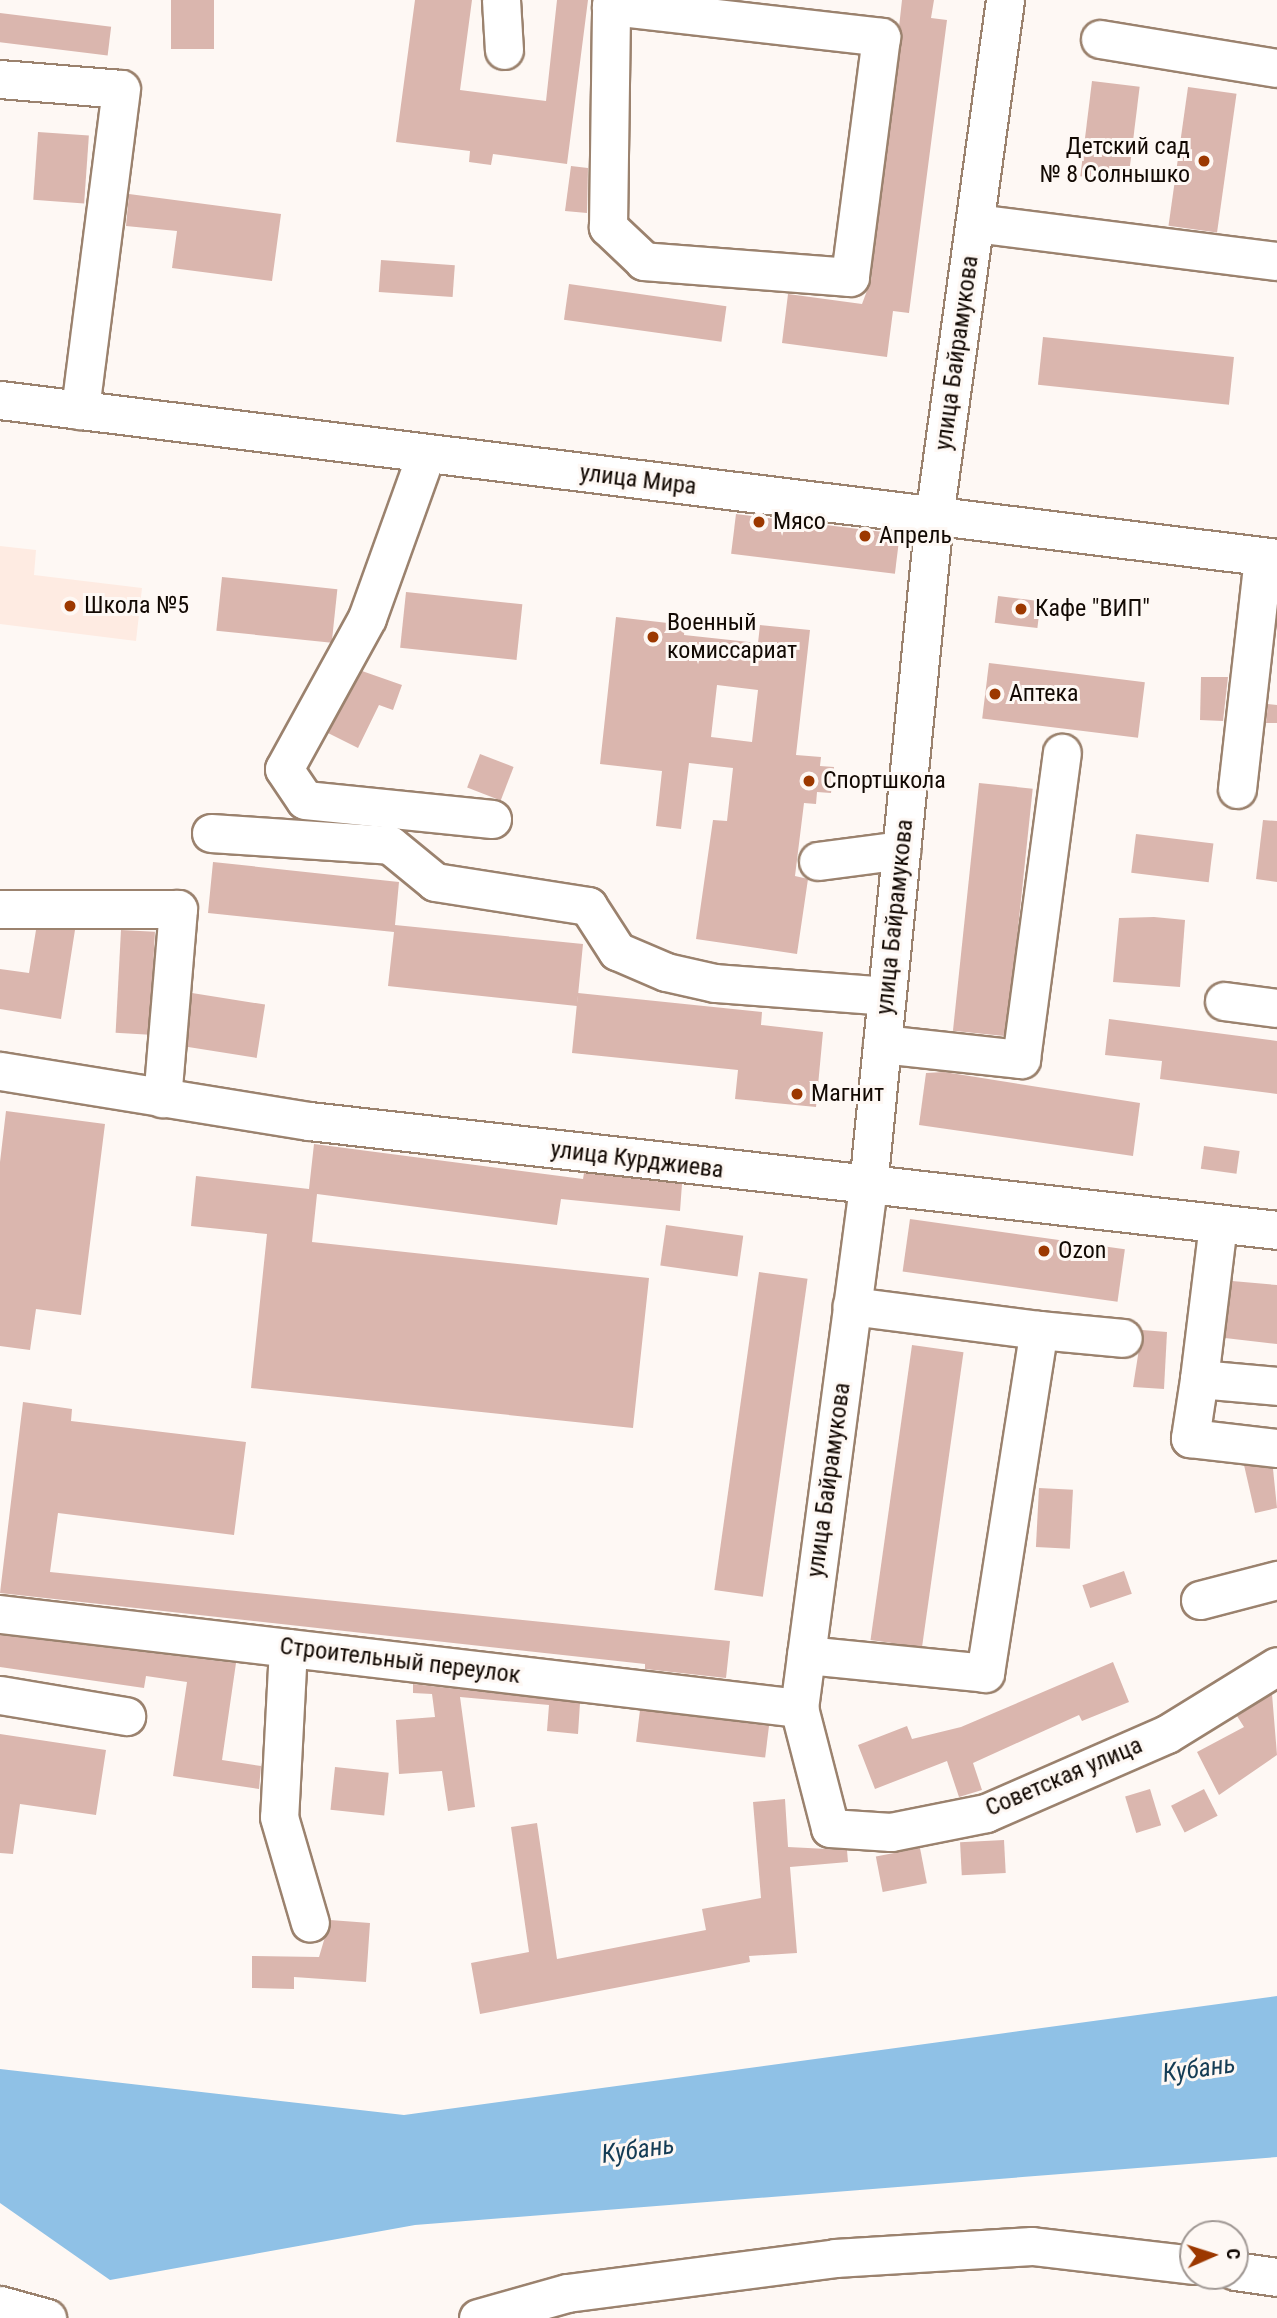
<!DOCTYPE html>
<meta charset="utf-8">
<style>
body{margin:0}
#map{position:relative;width:1277px;height:2318px;overflow:hidden;background:#fef8f4;font-family:"Roboto Condensed",sans-serif}
div>[style]{position:absolute}
.education>*{inset:0;background:#feebe2}
.water>*{inset:0;background:#8fc1e6}
.building>*{inset:0;background:#dab6ae;transform-origin:0 0}
.roads{filter:drop-shadow(2px 0 #9b826e) drop-shadow(-2px 0 #9b826e) drop-shadow(0 2px #9b826e) drop-shadow(0 -2px #9b826e)}
.minor>*{height:37px;margin:-18.5px;padding:0 18.5px;transform-origin:18.5px;border-radius:18.5px;background:#fff}
.dots>*{width:19px;height:19px;translate:-50% -50%;box-sizing:border-box;border:4px solid #fef8f4;border-radius:50%}
span{translate:-50% -50%;white-space:nowrap;text-align:center;line-height:1.15;-webkit-text-stroke:6px #fef8f4;paint-order:stroke}
.poi-label{font-size:24px;color:#120903}
.right{translate:-100% -50%;text-align:right}
.left{translate:0 -50%;text-align:left}
.street-label{font-size:24px;color:#120903}
.water-label{font-size:26px;color:#143c55;font-style:italic}
.north{position:absolute;left:1179px;top:2220px;width:70px;height:70px;box-sizing:border-box;background:#fef8f4;border:2px solid #a09894;border-radius:50%;rotate:87deg;font-size:19px;font-weight:700;line-height:28px;text-align:center;color:#120903}
.north::after{content:'';display:block;margin:auto;width:24px;height:32px;background:#9c3800;clip-path:polygon(50% 0,100% 100%,50% 72%,0 100%)}
</style>
<div id="map">
<div class="education">
<div style="clip-path:polygon(0 546px,36px 550px,34px 575px,142px 588px,136px 641px,0 624px)"></div>
</div>
<div class="water">
<div style="clip-path:polygon(1277px 1996px,1277px 2157px,415px 2225px,110px 2280px,0 2203px,0 2069px,404px 2115px)"></div>
</div>
<div class="building">
<div style="left:171px;top:0;width:43px;height:49px"></div>
<div style="clip-path:polygon(415px 0,472px 0,460px 90px,546px 101px,557px 0,588px 0,567px 164px,493px 154px,491px 165px,469px 162px,470px 151px,396px 142px)"></div>
<div style="clip-path:polygon(902px 0,934px 0,931px 18px,947px 20px,909px 313px,893px 311px,887px 357px,782px 343px,788px 294px,862px 304px,871px 280px)"></div>
<div style="left:0;top:13px;width:112px;height:29px;rotate:7deg"></div>
<div style="left:1092px;top:81px;width:48px;height:96px;rotate:7deg"></div>
<div style="left:1188px;top:87px;width:49px;height:140px;rotate:8deg"></div>
<div style="left:38px;top:132px;width:51px;height:68px;rotate:4deg"></div>
<div style="clip-path:polygon(571px 166px,588px 168px,587px 213px,565px 211px)"></div>
<div style="clip-path:polygon(129px 194px,281px 214px,272px 281px,172px 268px,177px 231px,126px 226px)"></div>
<div style="left:381px;top:260px;width:74px;height:32px;rotate:4deg"></div>
<div style="left:569px;top:284px;width:159px;height:36px;rotate:8deg"></div>
<div style="left:1043px;top:337px;width:192px;height:48px;rotate:6deg"></div>
<div style="left:736px;top:514px;width:165px;height:40px;rotate:7deg"></div>
<div style="left:222px;top:577px;width:116px;height:54px;rotate:6deg"></div>
<div style="left:406px;top:592px;width:117px;height:56px;rotate:6deg"></div>
<div style="left:998px;top:596px;width:43px;height:27px;rotate:7deg"></div>
<div style="clip-path:polygon(evenodd,616px 617px,685px 625px,684px 635px,758px 643px,760px 625px,810px 630px,796px 755px,821px 757px,820px 766px,834px 767px,831px 793px,817px 792px,816px 804px,804px 803px,795px 876px,808px 879px,797px 954px,696px 939px,713px 820px,727px 821px,733px 768px,689px 763px,681px 829px,656px 826px,662px 771px,600px 764px,616px 617px,717px 685px,758px 690px,752px 742px,711px 737px,717px 685px)"></div>
<div style="left:989px;top:663px;width:157px;height:56px;rotate:7deg"></div>
<div style="clip-path:polygon(362px 671px,402px 685px,393px 710px,379px 705px,358px 748px,328px 733px)"></div>
<div style="clip-path:polygon(1201px 677px,1228px 677px,1223px 721px,1200px 720px)"></div>
<div style="clip-path:polygon(1268px 704px,1277px 705px,1277px 723px,1266px 723px)"></div>
<div style="left:480px;top:754px;width:36px;height:36px;rotate:21deg"></div>
<div style="left:979px;top:783px;width:54px;height:249px;rotate:6deg"></div>
<div style="clip-path:polygon(1263px 820px,1277px 821px,1277px 882px,1256px 879px)"></div>
<div style="left:1136px;top:834px;width:78px;height:39px;rotate:7deg"></div>
<div style="clip-path:polygon(213px 862px,399px 882px,395px 925px,583px 944px,577px 1006px,388px 986px,394px 932px,208px 913px)"></div>
<div style="clip-path:polygon(1154px 917px,1185px 920px,1180px 987px,1113px 982px,1119px 918px)"></div>
<div style="clip-path:polygon(36px 930px,75px 930px,61px 1019px,0 1009px,0 969px,29px 973px)"></div>
<div style="left:121px;top:930px;width:34px;height:103px;rotate:3deg"></div>
<div style="left:192px;top:993px;width:74px;height:54px;rotate:9deg"></div>
<div style="clip-path:polygon(578px 993px,762px 1012px,761px 1025px,823px 1032px,816px 1107px,735px 1099px,738px 1070px,572px 1053px)"></div>
<div style="clip-path:polygon(1109px 1019px,1277px 1041px,1277px 1094px,1160px 1079px,1162px 1061px,1105px 1055px)"></div>
<div style="clip-path:polygon(944px 1072px,1140px 1103px,1133px 1156px,919px 1125px,926px 1073px)"></div>
<div style="clip-path:polygon(6px 1111px,105px 1124px,81px 1315px,36px 1309px,30px 1350px,0 1346px,0 1162px)"></div>
<div style="clip-path:polygon(314px 1144px,583px 1179px,584px 1173px,682px 1184px,680px 1211px,561px 1199px,557px 1225px,317px 1194px,312px 1242px,649px 1278px,633px 1428px,251px 1388px,267px 1234px,191px 1226px,196px 1176px,309px 1189px)"></div>
<div style="left:1204px;top:1146px;width:36px;height:23px;rotate:8deg"></div>
<div style="left:910px;top:1219px;width:217px;height:53px;rotate:8deg"></div>
<div style="left:666px;top:1225px;width:78px;height:41px;rotate:8deg"></div>
<div style="left:759px;top:1272px;width:49px;height:321px;rotate:8deg"></div>
<div style="clip-path:polygon(1232px 1281px,1277px 1285px,1277px 1344px,1225px 1338px)"></div>
<div style="clip-path:polygon(1142px 1330px,1167px 1332px,1164px 1389px,1133px 1387px)"></div>
<div style="left:912px;top:1345px;width:52px;height:298px;rotate:8deg"></div>
<div style="clip-path:polygon(23px 1402px,72px 1409px,71px 1421px,246px 1442px,234px 1535px,58px 1513px,50px 1572px,730px 1641px,726px 1678px,645px 1669px,645px 1664px,0 1593px)"></div>
<div style="clip-path:polygon(1244px 1465px,1273px 1469px,1277px 1508px,1255px 1513px)"></div>
<div style="left:1039px;top:1488px;width:34px;height:59px;rotate:3deg"></div>
<div style="left:1124px;top:1571px;width:24px;height:44px;rotate:71deg"></div>
<div style="clip-path:polygon(0 1635px,236px 1663px,222px 1760px,261px 1766px,259px 1789px,173px 1776px,187px 1682px,146px 1676px,144px 1688px,0 1667px)"></div>
<div style="clip-path:polygon(1113px 1662px,1129px 1702px,1082px 1721px,1079px 1715px,973px 1763px,982px 1790px,959px 1797px,947px 1761px,875px 1789px,858px 1745px,907px 1726px,912px 1739px,961px 1727px)"></div>
<div style="clip-path:polygon(413px 1684px,580px 1703px,578px 1734px,547px 1731px,549px 1705px,460px 1697px,475px 1807px,448px 1811px,442px 1771px,399px 1774px,396px 1720px,435px 1717px,432px 1694px,413px 1693px)"></div>
<div style="clip-path:polygon(1272px 1694px,1277px 1755px,1219px 1795px,1197px 1752px,1244px 1727px,1237px 1716px)"></div>
<div style="left:640px;top:1710px;width:130px;height:32px;rotate:7deg"></div>
<div style="clip-path:polygon(0 1734px,106px 1750px,96px 1815px,20px 1804px,13px 1854px,0 1853px)"></div>
<div style="left:335px;top:1767px;width:54px;height:43px;rotate:6deg"></div>
<div style="left:1150px;top:1789px;width:38px;height:26px;rotate:73deg"></div>
<div style="left:1204px;top:1789px;width:30px;height:37px;rotate:63deg"></div>
<div style="clip-path:polygon(785px 1799px,788px 1847px,847px 1850px,848px 1862px,790px 1867px,797px 1953px,749px 1956px,750px 1962px,480px 2014px,471px 1963px,529px 1952px,511px 1827px,537px 1823px,557px 1959px,706px 1930px,702px 1909px,761px 1898px,753px 1802px)"></div>
<div style="left:1004px;top:1840px;width:33px;height:44px;rotate:87deg"></div>
<div style="left:920px;top:1848px;width:36px;height:45px;rotate:79deg"></div>
<div style="clip-path:polygon(330px 1920px,370px 1923px,366px 1982px,294px 1977px,294px 1989px,252px 1988px,252px 1956px,319px 1957px)"></div>
</div>
<div class="roads">
<div class="minor">
<div style="left:501px;top:0;width:50px;rotate:86.6deg"></div>
<div style="left:1005px;top:0;width:522px;rotate:97.82deg"></div>
<div style="left:934px;top:517px;width:673px;rotate:95.63deg"></div>
<div style="left:868px;top:1187px;width:526px;rotate:97.54deg"></div>
<div style="left:799px;top:1708px;width:124px;rotate:75.5deg"></div>
<div style="left:830px;top:1828px;width:61px;rotate:3.8deg"></div>
<div style="left:891px;top:1832px;width:97px;rotate:-11.3deg"></div>
<div style="left:986px;top:1813px;width:197px;rotate:-23.6deg"></div>
<div style="left:1167px;top:1734px;width:129px;rotate:-31.7deg"></div>
<div style="left:611px;top:6px;width:272px;rotate:6.5deg"></div>
<div style="left:881px;top:37px;width:242px;rotate:97.4deg"></div>
<div style="left:850px;top:277px;width:207px;rotate:-175.6deg"></div>
<div style="left:644px;top:261px;width:50px;rotate:-136.6deg"></div>
<div style="left:608px;top:227px;width:221px;rotate:-89.2deg"></div>
<div style="left:611px;top:6px;width:6px;rotate:-81deg"></div>
<div style="left:1100px;top:39px;width:179px;rotate:9.3deg"></div>
<div style="left:0;top:79px;width:121px;rotate:4.7deg"></div>
<div style="left:121px;top:89px;width:324px;rotate:97.3deg"></div>
<div style="left:975px;top:223px;width:304px;rotate:7.2deg"></div>
<div style="left:0;top:400px;width:1287px;rotate:7.05deg"></div>
<div style="left:426px;top:454px;width:174px;rotate:109.8deg"></div>
<div style="left:367px;top:618px;width:172px;rotate:118.8deg"></div>
<div style="left:284px;top:769px;width:37px;rotate:56deg"></div>
<div style="left:305px;top:800px;width:188px;rotate:5.8deg"></div>
<div style="left:1237px;top:789px;width:233px;rotate:-83.6deg"></div>
<div style="left:211px;top:833px;width:179px;rotate:3.8deg"></div>
<div style="left:390px;top:845px;width:58px;rotate:39.4deg"></div>
<div style="left:435px;top:882px;width:155px;rotate:8.9deg"></div>
<div style="left:588px;top:906px;width:54px;rotate:57.2deg"></div>
<div style="left:617px;top:951px;width:53px;rotate:23.2deg"></div>
<div style="left:666px;top:972px;width:50px;rotate:12.7deg"></div>
<div style="left:715px;top:983px;width:172px;rotate:4.3deg"></div>
<div style="left:818px;top:861px;width:84px;rotate:-7.5deg"></div>
<div style="left:0;top:909px;width:178px"></div>
<div style="left:178px;top:909px;width:190px;rotate:94.8deg"></div>
<div style="left:1224px;top:1001px;width:53px;rotate:7.5deg"></div>
<div style="left:882px;top:1044px;width:140px;rotate:6.2deg"></div>
<div style="left:1021px;top:1059px;width:309px;rotate:-82.4deg"></div>
<div style="left:0;top:1071px;width:313px;rotate:9.2deg"></div>
<div style="left:309px;top:1121px;width:974px;rotate:6.42deg"></div>
<div style="left:1218px;top:1224px;width:156px;rotate:97deg"></div>
<div style="left:1199px;top:1379px;width:78px;rotate:5.1deg"></div>
<div style="left:1039px;top:1330px;width:84px;rotate:5.4deg"></div>
<div style="left:1199px;top:1379px;width:60px;rotate:98.7deg"></div>
<div style="left:1190px;top:1438px;width:88px;rotate:6.6deg"></div>
<div style="left:1200px;top:1600px;width:80px;rotate:-14.6deg"></div>
<div style="left:0;top:1614px;width:805px;rotate:6.71deg"></div>
<div style="left:288px;top:1648px;width:169px;rotate:93deg"></div>
<div style="left:279px;top:1817px;width:110px;rotate:73.7deg"></div>
<div style="left:806px;top:1655px;width:180px;rotate:5.7deg"></div>
<div style="left:985px;top:1673px;width:347px;rotate:-81.1deg"></div>
<div style="left:1039px;top:1330px;width:189px;rotate:-172.7deg"></div>
<div style="left:0;top:1695px;width:128px;rotate:9.5deg"></div>
<div style="left:1235px;top:2271px;width:42px;rotate:8.1deg"></div>
<div style="left:0;top:2305px;width:49px;rotate:15.5deg"></div>
<div style="left:478px;top:2318px;width:92px;rotate:-15.7deg"></div>
<div style="left:567px;top:2293px;width:270px;rotate:-7.4deg"></div>
<div style="left:835px;top:2258px;width:197px;rotate:-3.5deg"></div>
<div style="left:1032px;top:2246px;width:162px;rotate:6.7deg"></div>
</div>
</div>
<div class="dots">
<div style="left:1204px;top:161px;background:#9c3800"></div>
<div style="left:759px;top:522px;background:#9c3800"></div>
<div style="left:865px;top:536px;background:#9c3800"></div>
<div style="left:70px;top:606px;background:#9c3800"></div>
<div style="left:1021px;top:609px;background:#9c3800"></div>
<div style="left:653px;top:637px;background:#9c3800"></div>
<div style="left:995px;top:694px;background:#9c3800"></div>
<div style="left:809px;top:781px;background:#9c3800"></div>
<div style="left:797px;top:1094px;background:#9c3800"></div>
<div style="left:1044px;top:1251px;background:#9c3800"></div>
</div>
<div class="poi-label">
<span class="right" style="left:1190px;top:161px">Детский сад<br>№ 8 Солнышко</span>
<span class="left" style="left:773px;top:522px">Мясо</span>
<span class="left" style="left:879px;top:536px">Апрель</span>
<span class="left" style="left:84px;top:606px">Школа №5</span>
<span class="left" style="left:1035px;top:609px">Кафе "ВИП"</span>
<span class="left" style="left:667px;top:637px">Военный<br>комиссариат</span>
<span class="left" style="left:1009px;top:694px">Аптека</span>
<span class="left" style="left:823px;top:781px">Спортшкола</span>
<span class="left" style="left:811px;top:1094px">Магнит</span>
<span class="left" style="left:1058px;top:1251px">Ozon</span>
</div>
<div class="street-label">
<span style="left:957px;top:353px;rotate:-82deg">улица Байрамукова</span>
<span style="left:638px;top:480px;rotate:7deg">улица Мира</span>
<span style="left:895px;top:917px;rotate:-84deg">улица Байрамукова</span>
<span style="left:637px;top:1160px;rotate:7deg">улица Курджиева</span>
<span style="left:829px;top:1480px;rotate:-82deg">улица Байрамукова</span>
<span style="left:400px;top:1661px;rotate:7deg">Строительный переулок</span>
<span style="left:1064px;top:1777px;rotate:-23deg">Советская улица</span>
</div>
<div class="water-label">
<span style="left:1199px;top:2069px;rotate:-8deg">Кубань</span>
<span style="left:638px;top:2150px;rotate:-8deg">Кубань</span>
</div>
<div class="north">С</div>
</div>
